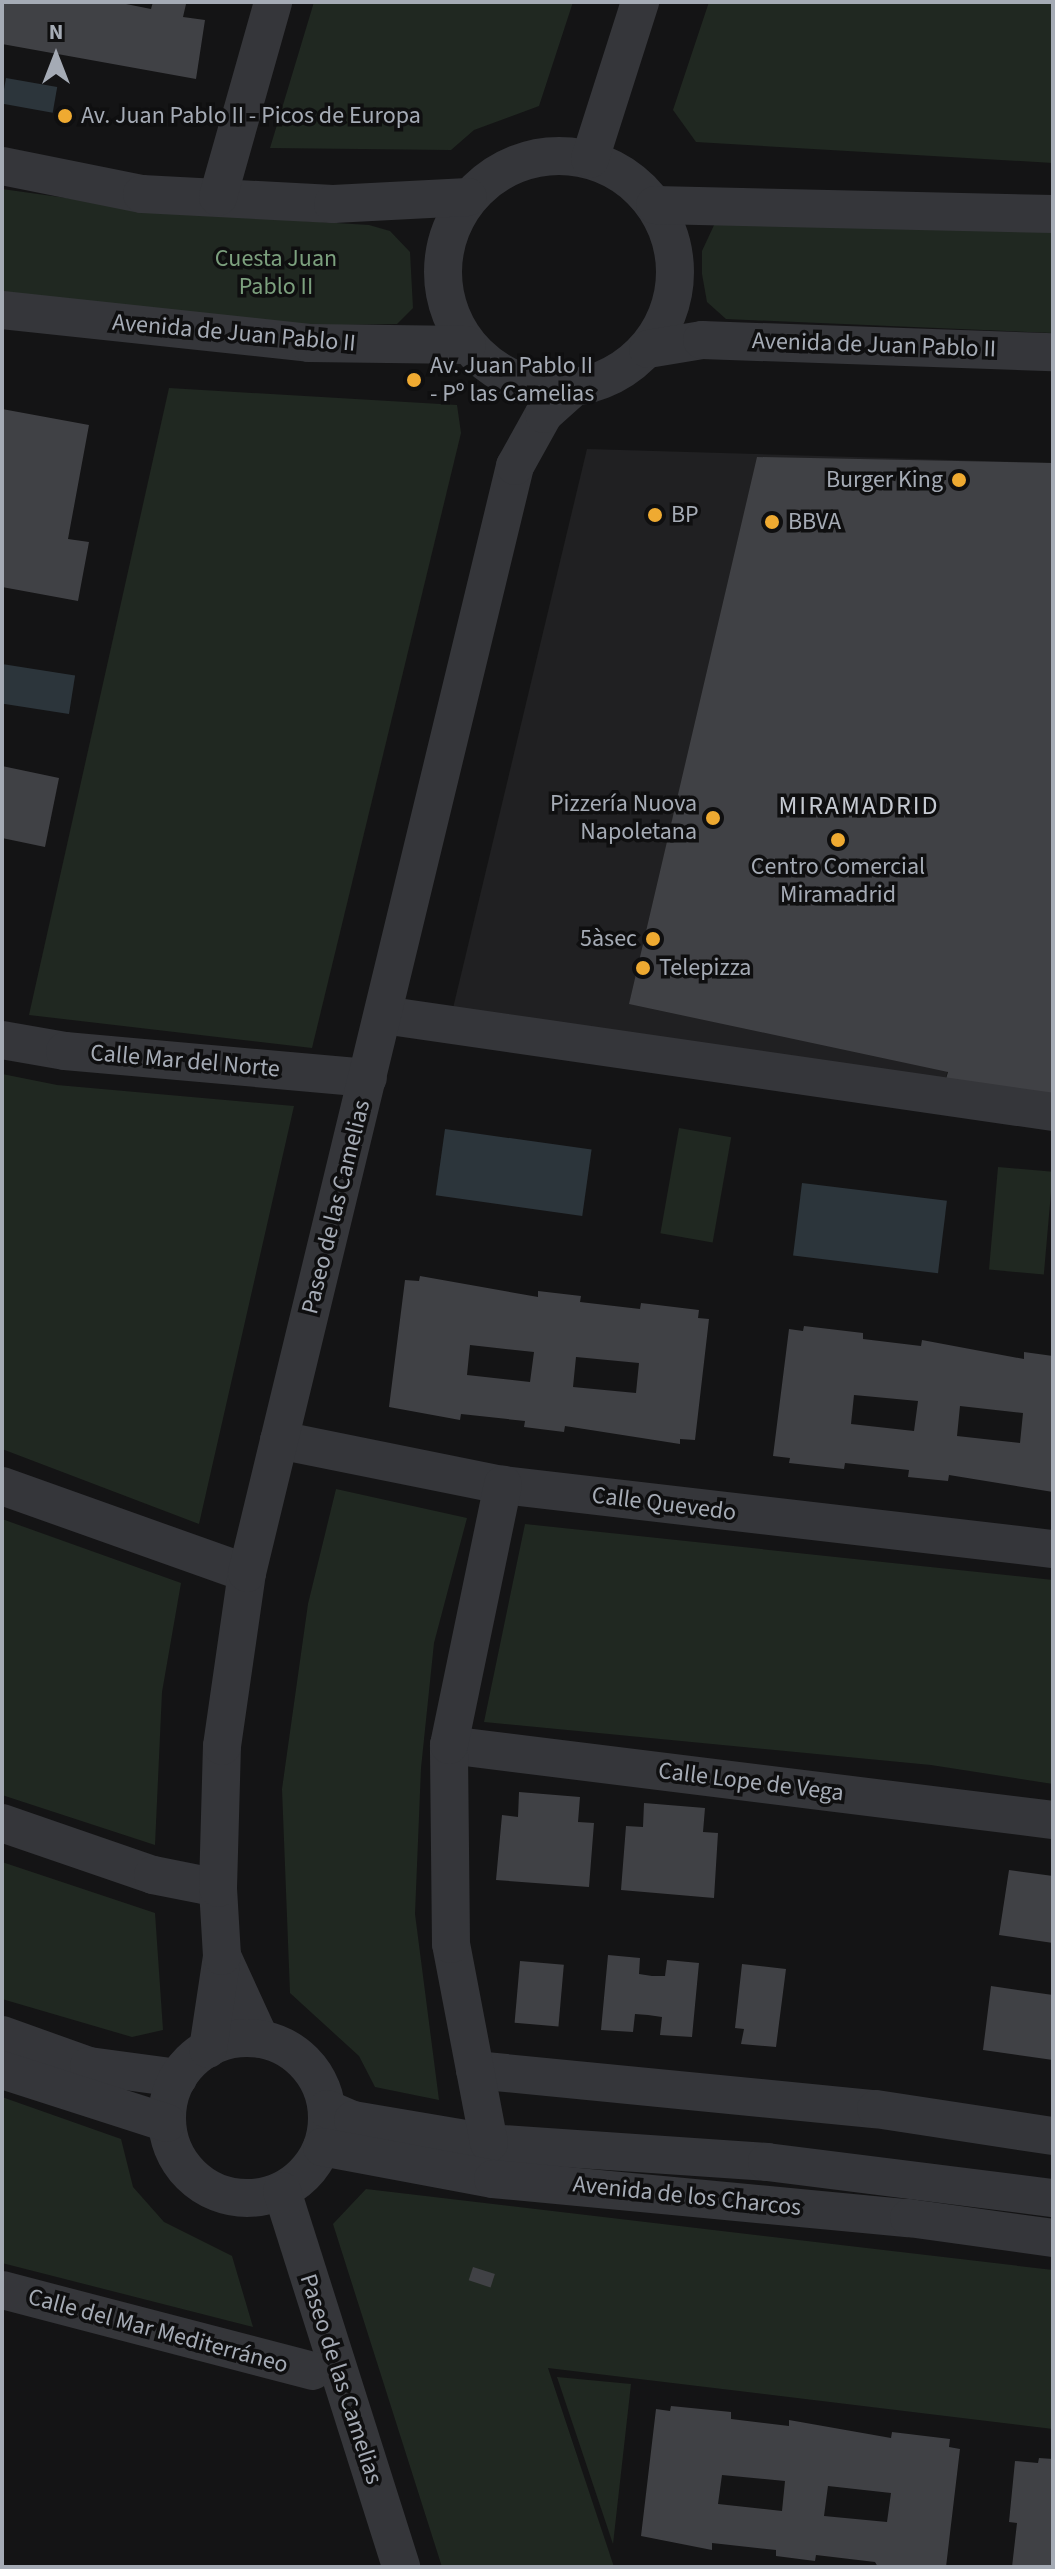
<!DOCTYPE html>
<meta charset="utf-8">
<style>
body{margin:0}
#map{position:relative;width:1055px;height:2569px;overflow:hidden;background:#141415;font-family:"Source Sans 3",sans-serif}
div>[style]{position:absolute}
.built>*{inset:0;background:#202022}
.green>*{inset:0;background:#202821;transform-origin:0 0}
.water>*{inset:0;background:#2c353b;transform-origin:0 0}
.building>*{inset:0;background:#404145;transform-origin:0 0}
.minor>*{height:38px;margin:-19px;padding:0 19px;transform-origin:19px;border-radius:19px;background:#35363a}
.minor>.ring{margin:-19px;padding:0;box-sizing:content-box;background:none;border:38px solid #35363a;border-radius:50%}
.dots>*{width:22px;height:22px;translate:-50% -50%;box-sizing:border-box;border:4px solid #0f0f10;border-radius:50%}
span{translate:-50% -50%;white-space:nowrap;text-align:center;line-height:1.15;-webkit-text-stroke:7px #0f0f10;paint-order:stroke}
.poi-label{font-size:24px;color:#a5abb5}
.left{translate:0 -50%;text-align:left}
.right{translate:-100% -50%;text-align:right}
.park-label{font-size:24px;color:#7ca07e}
.street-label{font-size:24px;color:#a5abb5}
.neighbourhood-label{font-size:26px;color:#c6cad2;letter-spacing:2px}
.frame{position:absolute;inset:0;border:4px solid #a5abb5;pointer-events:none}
.north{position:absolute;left:16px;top:16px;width:80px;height:80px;-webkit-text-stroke:6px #0f0f10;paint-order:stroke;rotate:0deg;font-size:22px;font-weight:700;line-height:32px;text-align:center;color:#a5abb5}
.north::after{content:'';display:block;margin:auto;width:28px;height:36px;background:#a5abb5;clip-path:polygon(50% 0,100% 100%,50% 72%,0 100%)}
</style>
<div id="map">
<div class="built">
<div style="clip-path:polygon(587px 449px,1053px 463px,1053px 675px,941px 1096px,449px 1025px)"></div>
</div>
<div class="green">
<div style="clip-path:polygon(314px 2px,573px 2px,539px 106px,474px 130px,451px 150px,270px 148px)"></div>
<div style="clip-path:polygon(709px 2px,1053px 2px,1053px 163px,696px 142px,673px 110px)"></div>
<div style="clip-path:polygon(2px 189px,174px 213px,369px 225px,390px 231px,410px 252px,413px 308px,397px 324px,286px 326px,2px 292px)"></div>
<div style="clip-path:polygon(715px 223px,1053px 230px,1053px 333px,726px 319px,707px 302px,702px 274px,702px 251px)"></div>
<div style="clip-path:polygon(169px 388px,457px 405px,461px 433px,312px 1048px,29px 1015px)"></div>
<div style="clip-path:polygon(2px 1074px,57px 1085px,294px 1106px,199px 1524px,2px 1449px)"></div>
<div style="left:679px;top:1128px;width:53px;height:107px;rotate:10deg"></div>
<div style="left:998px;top:1167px;width:55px;height:103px;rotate:5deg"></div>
<div style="clip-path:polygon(336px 1489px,467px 1518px,434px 1643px,421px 1768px,415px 1914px,439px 2100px,375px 2087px,359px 2056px,290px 1993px,282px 1789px,308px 1604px)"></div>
<div style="clip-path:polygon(2px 1519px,181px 1583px,162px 1692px,155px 1845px,2px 1795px)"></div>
<div style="clip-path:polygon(525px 1524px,1053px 1580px,1053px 1784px,931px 1765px,484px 1722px)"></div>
<div style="clip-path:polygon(2px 1862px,155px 1913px,163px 2030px,132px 2037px,2px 1999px)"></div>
<div style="clip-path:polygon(2px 2097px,121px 2139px,133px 2187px,164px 2222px,232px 2256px,253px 2327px,2px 2263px)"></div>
<div style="clip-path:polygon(366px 2189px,1053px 2270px,1053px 2429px,548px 2368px,614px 2567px,442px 2567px,333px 2224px)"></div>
<div style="clip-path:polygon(557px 2377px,631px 2384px,613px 2544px)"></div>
</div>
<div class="water">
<div style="left:6px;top:78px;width:52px;height:26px;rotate:10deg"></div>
<div style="left:2px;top:664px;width:74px;height:39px;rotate:9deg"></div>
<div style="left:445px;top:1129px;width:148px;height:67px;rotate:8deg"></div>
<div style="left:802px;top:1183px;width:146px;height:73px;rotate:7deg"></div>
</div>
<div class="building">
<div style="clip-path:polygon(2px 2px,116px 2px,151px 9px,153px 2px,195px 2px,186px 4px,183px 17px,205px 20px,196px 79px,2px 44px)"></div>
<div style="clip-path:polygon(2px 409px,89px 425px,68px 539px,89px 542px,78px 601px,2px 587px)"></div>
<div style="clip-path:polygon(757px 457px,1053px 463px,1053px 1111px,941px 1096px,948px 1072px,629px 1004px)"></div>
<div style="clip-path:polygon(2px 766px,59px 778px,45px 847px,2px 838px)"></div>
<div style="clip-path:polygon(evenodd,420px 1276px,538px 1297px,538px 1291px,581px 1296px,580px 1302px,640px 1309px,641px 1303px,699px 1310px,698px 1318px,709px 1319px,695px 1440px,680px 1439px,680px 1444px,565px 1426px,564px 1432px,524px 1427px,525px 1421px,461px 1414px,460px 1420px,389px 1407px,405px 1280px,419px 1281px,420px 1276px,470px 1345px,534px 1352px,530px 1382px,467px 1375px,470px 1345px,420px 1276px,576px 1357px,639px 1363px,636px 1393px,573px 1387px,576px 1357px)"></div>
<div style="clip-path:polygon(evenodd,804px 1326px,863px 1333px,863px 1339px,921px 1346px,922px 1340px,1024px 1359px,1024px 1352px,1053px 1356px,1053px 1492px,949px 1475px,948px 1481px,908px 1477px,909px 1470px,845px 1463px,844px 1469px,789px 1463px,790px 1458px,773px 1456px,789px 1329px,803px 1331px,804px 1326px,854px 1395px,918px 1401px,914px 1431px,851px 1424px,854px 1395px,804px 1326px,960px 1406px,1023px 1413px,1020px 1443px,957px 1436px,960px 1406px)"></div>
<div style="clip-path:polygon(519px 1792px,580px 1797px,578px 1822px,594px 1823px,589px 1887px,496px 1880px,502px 1815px,518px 1817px)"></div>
<div style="clip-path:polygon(644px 1803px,705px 1808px,703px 1832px,718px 1833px,714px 1898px,621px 1890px,626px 1826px,643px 1827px)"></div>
<div style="clip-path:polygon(1009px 1870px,1053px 1876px,1053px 1943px,999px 1935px)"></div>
<div style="clip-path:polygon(608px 1955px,640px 1958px,639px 1974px,652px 1976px,665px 1976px,667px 1960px,699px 1963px,692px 2037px,660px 2035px,662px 2017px,648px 2015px,635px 2014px,633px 2032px,601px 2030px)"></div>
<div style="left:520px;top:1961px;width:44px;height:62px;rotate:5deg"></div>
<div style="clip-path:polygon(742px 1964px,786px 1969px,776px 2047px,741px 2044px,744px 2029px,735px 2028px)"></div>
<div style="clip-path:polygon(991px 1986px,1053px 1995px,1053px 2060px,983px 2050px)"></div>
<div style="left:473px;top:2267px;width:23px;height:14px;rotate:18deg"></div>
<div style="clip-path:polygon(evenodd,671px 2406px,731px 2412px,731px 2419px,789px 2426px,789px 2420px,891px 2438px,892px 2432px,950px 2439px,949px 2447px,960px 2449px,946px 2567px,878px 2567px,875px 2562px,816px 2555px,815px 2561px,776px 2556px,776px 2550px,712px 2543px,712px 2550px,641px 2536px,656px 2409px,670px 2411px,671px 2406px,722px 2475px,785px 2481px,782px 2511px,718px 2504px,722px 2475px,671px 2406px,828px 2486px,891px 2493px,887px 2522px,824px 2516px,828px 2486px)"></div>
<div style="clip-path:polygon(1039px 2458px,1053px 2459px,1053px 2567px,1012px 2567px,1017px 2523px,1009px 2522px,1015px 2461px,1038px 2463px)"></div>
</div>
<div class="minor">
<div class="ring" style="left:443px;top:156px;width:194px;height:194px"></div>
<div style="left:590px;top:159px;width:165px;rotate:-72.3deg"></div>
<div style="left:2px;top:166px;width:143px;rotate:11.3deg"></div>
<div style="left:142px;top:194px;width:191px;rotate:3deg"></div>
<div style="left:333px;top:204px;width:135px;rotate:-3deg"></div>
<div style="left:218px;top:197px;width:203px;rotate:-74.2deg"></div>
<div style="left:655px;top:205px;width:398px;rotate:1.3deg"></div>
<div style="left:2px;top:310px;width:309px;rotate:6.1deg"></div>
<div style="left:309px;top:343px;width:158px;rotate:0.7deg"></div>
<div style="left:648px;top:349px;width:55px;rotate:-9.5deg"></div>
<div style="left:702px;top:340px;width:351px;rotate:2deg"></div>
<div style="left:383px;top:1015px;width:677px;rotate:8.24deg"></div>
<div style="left:2px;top:1040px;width:64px;rotate:9.9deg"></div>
<div style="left:65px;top:1051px;width:304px;rotate:5.1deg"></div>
<div style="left:279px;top:1440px;width:228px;rotate:11.4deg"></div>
<div style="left:503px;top:1485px;width:554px;rotate:6.64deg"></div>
<div style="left:2px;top:1486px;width:260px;rotate:19.6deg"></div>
<div style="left:449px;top:1745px;width:609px;rotate:7.08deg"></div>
<div style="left:2px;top:1823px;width:160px;rotate:19deg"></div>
<div style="left:153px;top:1875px;width:66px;rotate:11.3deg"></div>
<div style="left:222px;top:1956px;width:91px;rotate:65.4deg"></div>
<div style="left:2px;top:2035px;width:92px;rotate:19.6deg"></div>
<div style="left:89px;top:2066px;width:90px;rotate:7.7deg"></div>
<div class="ring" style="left:167px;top:2038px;width:122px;height:122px"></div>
<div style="left:208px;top:2049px;width:94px;rotate:-81.4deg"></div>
<div style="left:222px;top:1956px;width:68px;rotate:-93.4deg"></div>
<div style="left:218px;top:1888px;width:142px;rotate:-88.4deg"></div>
<div style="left:222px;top:1746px;width:175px;rotate:-81.8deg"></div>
<div style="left:247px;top:1573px;width:1139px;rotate:-76.39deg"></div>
<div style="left:515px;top:466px;width:60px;rotate:-60.9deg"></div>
<div style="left:544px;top:414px;width:39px;rotate:-42deg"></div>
<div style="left:2px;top:2070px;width:173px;rotate:17.8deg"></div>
<div style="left:475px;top:2070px;width:403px;rotate:5.6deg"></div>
<div style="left:876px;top:2109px;width:179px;rotate:8.7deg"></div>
<div style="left:327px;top:2109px;width:28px;rotate:23deg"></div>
<div style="left:353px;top:2120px;width:138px;rotate:9.6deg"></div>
<div style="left:489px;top:2143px;width:279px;rotate:3.9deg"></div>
<div style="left:767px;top:2162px;width:288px;rotate:7.2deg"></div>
<div style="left:489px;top:2143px;width:203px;rotate:-100.8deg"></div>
<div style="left:451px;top:1944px;width:199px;rotate:-90.6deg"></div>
<div style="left:449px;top:1745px;width:266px;rotate:-78.3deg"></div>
<div style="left:322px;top:2147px;width:174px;rotate:10.6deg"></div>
<div style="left:493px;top:2179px;width:418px;rotate:5.4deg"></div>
<div style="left:909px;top:2218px;width:145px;rotate:7.9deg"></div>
<div style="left:282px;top:2191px;width:394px;rotate:72.4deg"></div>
<div style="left:2px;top:2290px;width:321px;rotate:14.6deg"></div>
</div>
<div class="dots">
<div style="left:65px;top:116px;background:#efaa31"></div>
<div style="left:414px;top:380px;background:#efaa31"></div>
<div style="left:959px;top:480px;background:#efaa31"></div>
<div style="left:655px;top:515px;background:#efaa31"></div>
<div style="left:772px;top:522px;background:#efaa31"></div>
<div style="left:713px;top:818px;background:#efaa31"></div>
<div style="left:838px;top:840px;background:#efaa31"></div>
<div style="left:653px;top:939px;background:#efaa31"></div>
<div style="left:643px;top:968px;background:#efaa31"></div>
</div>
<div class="poi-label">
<span class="left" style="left:81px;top:116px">Av. Juan Pablo II - Picos de Europa</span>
<span class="left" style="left:430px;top:380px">Av. Juan Pablo II<br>- Pº las Camelias</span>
<span class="right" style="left:943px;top:480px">Burger King</span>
<span class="left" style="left:671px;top:515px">BP</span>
<span class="left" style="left:788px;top:522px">BBVA</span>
<span class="right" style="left:697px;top:818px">Pizzería Nuova<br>Napoletana</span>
<span style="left:838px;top:881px">Centro Comercial<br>Miramadrid</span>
<span class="right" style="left:637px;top:939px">5àsec</span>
<span class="left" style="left:659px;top:968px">Telepizza</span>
</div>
<div class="park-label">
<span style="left:276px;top:273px">Cuesta Juan<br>Pablo II</span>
</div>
<div class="street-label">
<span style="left:234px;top:333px;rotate:5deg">Avenida de Juan Pablo II</span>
<span style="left:874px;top:345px;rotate:2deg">Avenida de Juan Pablo II</span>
<span style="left:185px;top:1061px;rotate:5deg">Calle Mar del Norte</span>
<span style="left:336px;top:1207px;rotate:-76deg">Paseo de las Camelias</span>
<span style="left:664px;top:1504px;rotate:7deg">Calle Quevedo</span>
<span style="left:751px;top:1782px;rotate:7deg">Calle Lope de Vega</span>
<span style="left:687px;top:2196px;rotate:6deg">Avenida de los Charcos</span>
<span style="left:158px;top:2331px;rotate:15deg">Calle del Mar Mediterráneo</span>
<span style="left:341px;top:2379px;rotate:72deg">Paseo de las Camelias</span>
</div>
<div class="neighbourhood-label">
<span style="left:859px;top:806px">MIRAMADRID</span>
</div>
<div class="frame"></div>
<div class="north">N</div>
</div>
